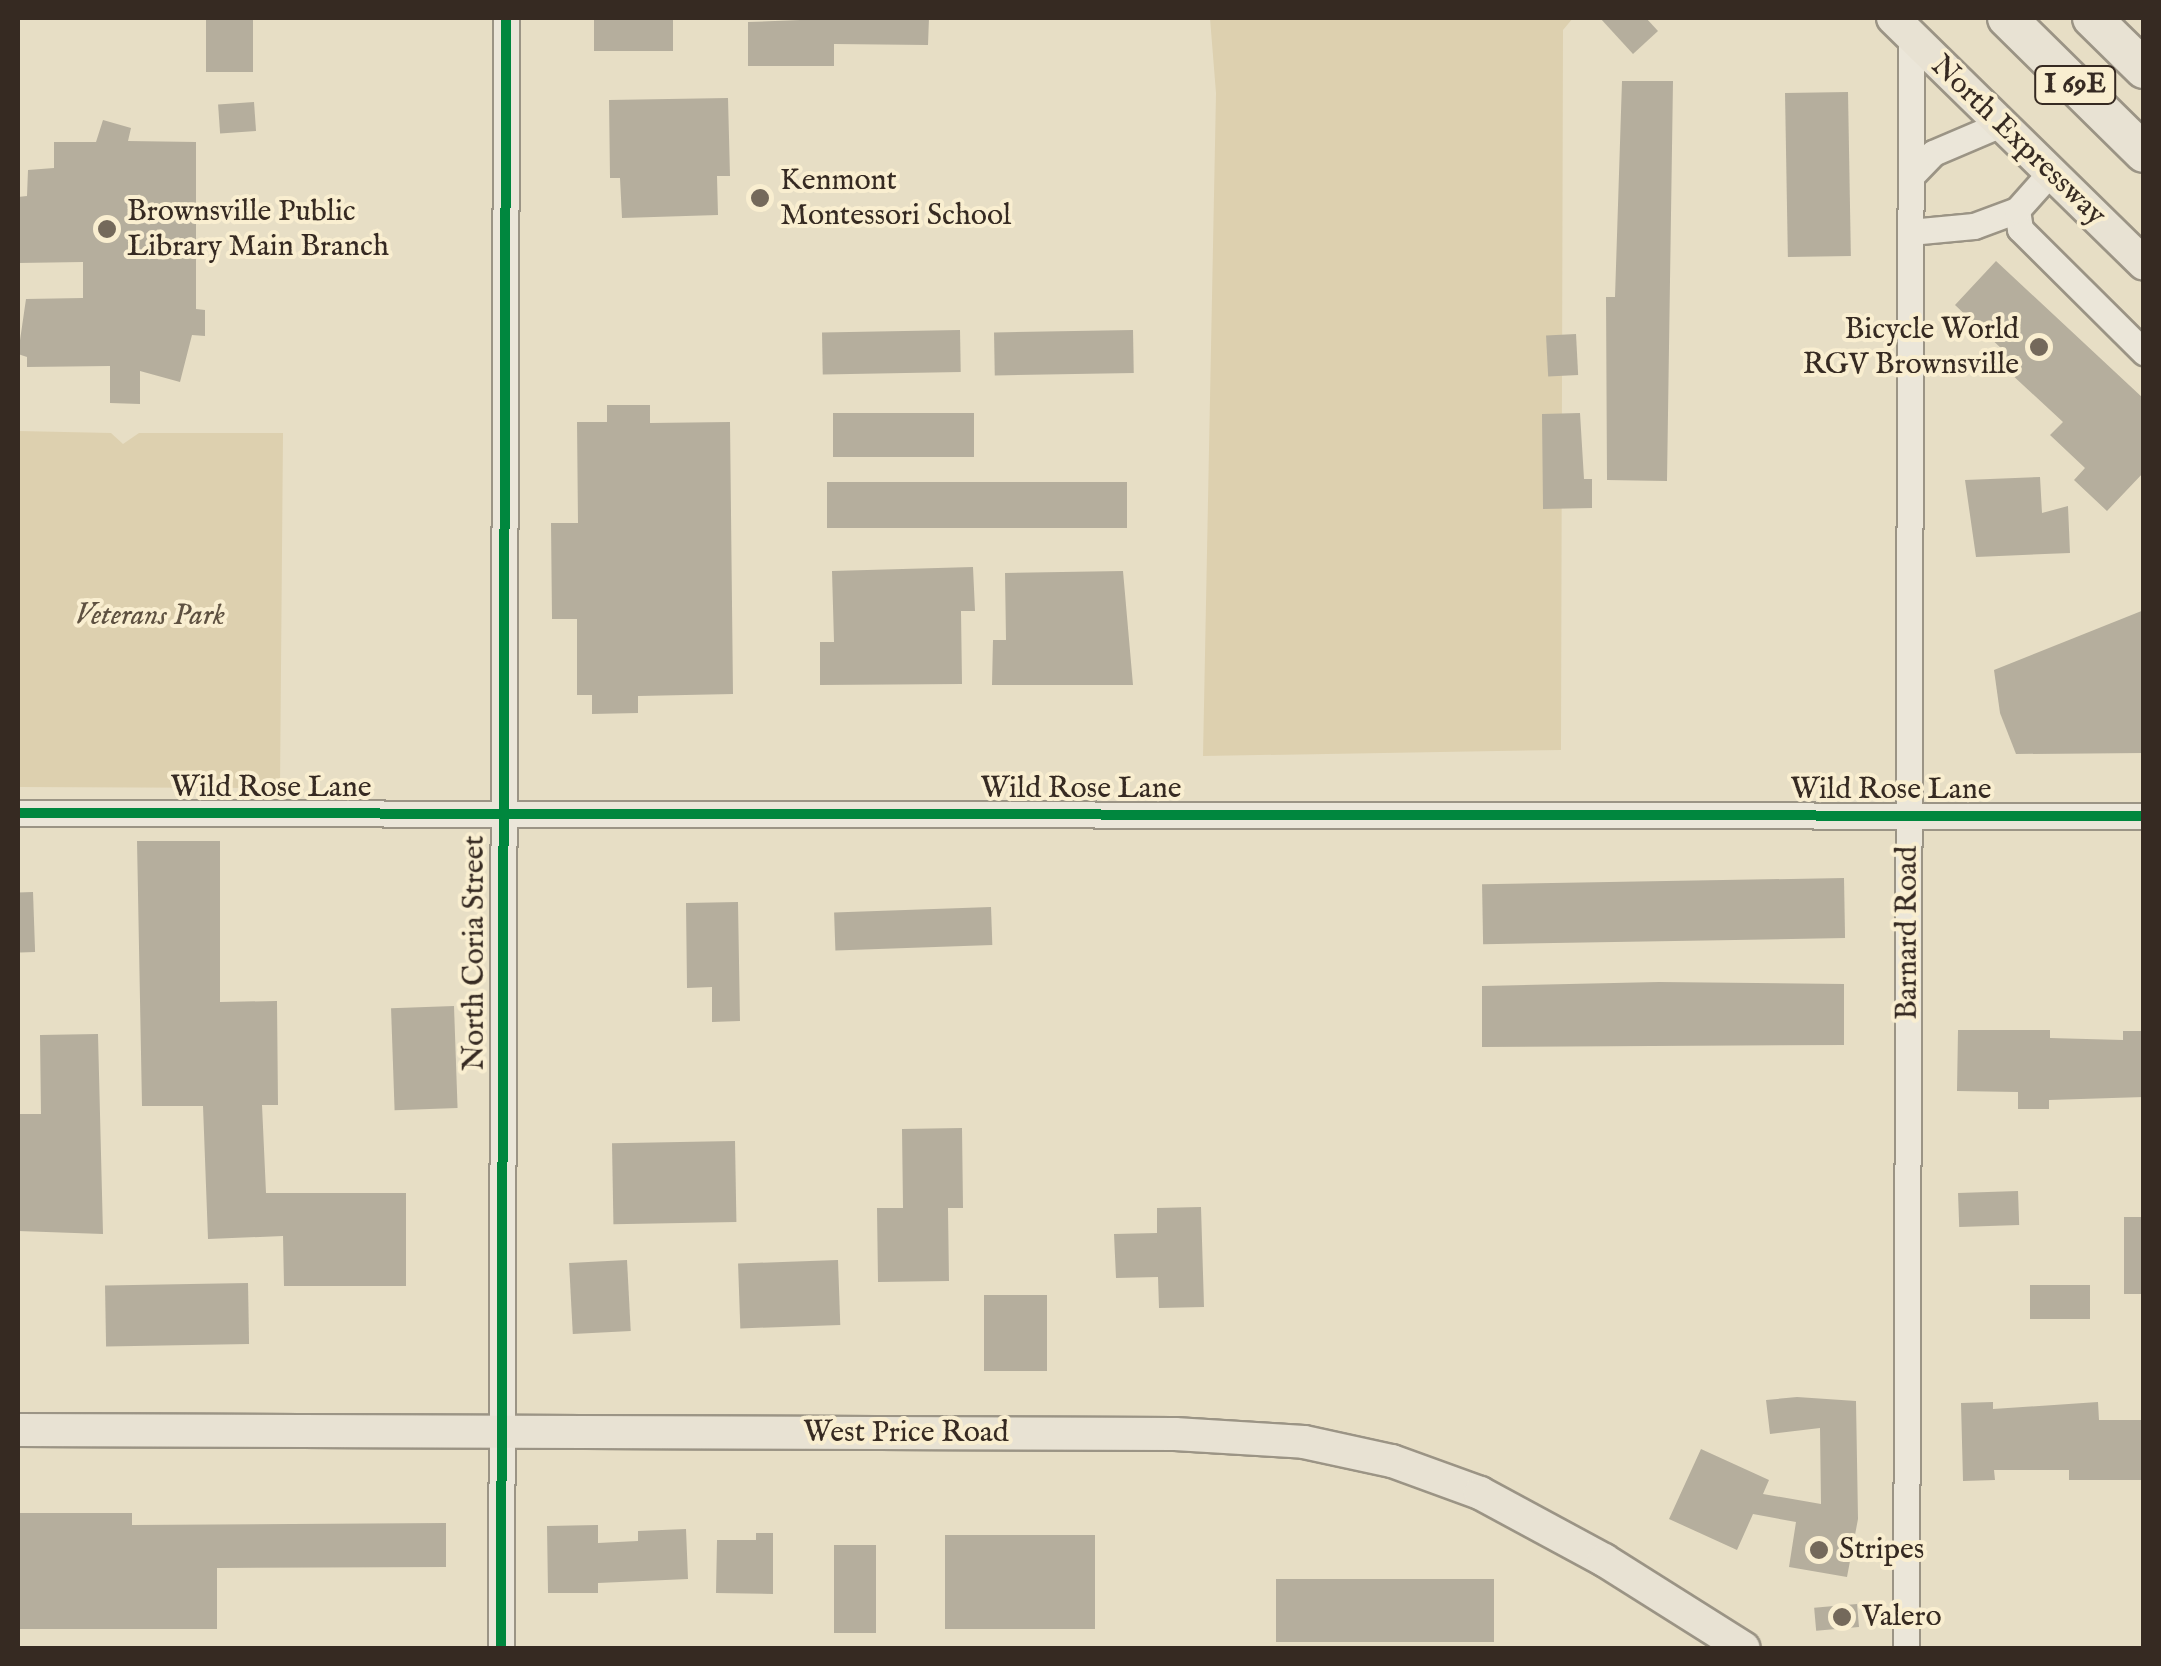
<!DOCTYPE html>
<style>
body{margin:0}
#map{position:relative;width:2161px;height:1666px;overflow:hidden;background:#e7dec5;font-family:"IM FELL English",serif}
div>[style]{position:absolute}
.green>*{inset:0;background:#ddd0af}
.building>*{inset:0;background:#b5ae9d;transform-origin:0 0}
.roads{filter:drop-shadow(2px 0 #9b9485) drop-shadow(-2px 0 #9b9485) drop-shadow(0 2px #9b9485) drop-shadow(0 -2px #9b9485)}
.minor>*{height:25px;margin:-12.5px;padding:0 12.5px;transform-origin:12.5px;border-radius:12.5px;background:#ebe6d9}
.major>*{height:32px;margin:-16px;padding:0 16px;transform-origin:16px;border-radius:16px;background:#e8e2d3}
.highway>*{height:38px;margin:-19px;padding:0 19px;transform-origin:19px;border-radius:19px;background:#e8e2d3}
.cycleway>*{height:10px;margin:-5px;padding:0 5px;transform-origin:5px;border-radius:5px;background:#00873e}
.dots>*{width:28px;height:28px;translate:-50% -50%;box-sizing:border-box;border:5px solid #f9eed0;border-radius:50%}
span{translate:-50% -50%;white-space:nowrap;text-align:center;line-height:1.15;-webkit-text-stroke:8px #f9eed0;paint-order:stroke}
.shield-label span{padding:2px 8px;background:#f9eed0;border:2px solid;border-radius:8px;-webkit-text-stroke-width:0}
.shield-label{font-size:28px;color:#362a22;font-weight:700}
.street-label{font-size:30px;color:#362a22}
.poi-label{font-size:30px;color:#362a22}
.left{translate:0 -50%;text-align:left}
.right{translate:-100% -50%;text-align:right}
.park-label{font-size:30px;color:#5e5141;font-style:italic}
.frame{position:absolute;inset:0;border:20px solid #362a22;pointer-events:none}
</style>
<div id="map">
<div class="green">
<div style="clip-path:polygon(1210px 18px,1573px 18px,1563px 30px,1561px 750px,1203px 756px,1216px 93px)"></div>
<div style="clip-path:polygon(18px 431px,111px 433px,123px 444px,139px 433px,283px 433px,280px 788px,18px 787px)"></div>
</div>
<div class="building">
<div style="left:206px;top:18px;width:47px;height:54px"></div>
<div style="left:594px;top:18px;width:79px;height:33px"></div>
<div style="clip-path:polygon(851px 18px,929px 18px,928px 45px,834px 44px,834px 66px,748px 66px,748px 22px)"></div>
<div style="clip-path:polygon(1600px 18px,1646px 18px,1658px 31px,1633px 54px)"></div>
<div style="clip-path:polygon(1622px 81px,1673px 81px,1667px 481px,1607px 480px,1606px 297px,1615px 297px)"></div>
<div style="left:1848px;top:92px;width:164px;height:63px;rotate:89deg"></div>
<div style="clip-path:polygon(728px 98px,730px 176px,717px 176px,718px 215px,622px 218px,620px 178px,610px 178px,609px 100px)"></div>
<div style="left:254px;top:102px;width:29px;height:36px;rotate:86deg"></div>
<div style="clip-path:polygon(103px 120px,131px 128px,128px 141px,196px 142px,196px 309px,205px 310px,205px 336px,192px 335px,180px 382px,140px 371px,140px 404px,110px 403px,110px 366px,27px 367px,27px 357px,18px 354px,26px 299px,83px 298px,83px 262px,18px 263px,18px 197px,27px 196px,28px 170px,54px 168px,54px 142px,96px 142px)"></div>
<div style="clip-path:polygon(1996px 261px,2144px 399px,2144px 472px,2107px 511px,2074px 480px,2085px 468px,2050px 435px,2063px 422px,1995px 359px,2003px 350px,1955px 305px)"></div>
<div style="left:960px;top:330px;width:42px;height:138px;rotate:89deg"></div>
<div style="left:1133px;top:330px;width:43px;height:139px;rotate:89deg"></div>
<div style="left:1576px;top:334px;width:41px;height:30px;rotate:87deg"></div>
<div style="clip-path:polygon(607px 405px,650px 405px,650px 423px,730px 422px,733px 694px,638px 696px,638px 713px,592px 714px,592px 695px,577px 695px,577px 619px,552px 619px,551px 523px,578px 523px,577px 422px,607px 422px)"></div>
<div style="left:833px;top:413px;width:141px;height:44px"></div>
<div style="clip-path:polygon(1580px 413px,1584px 479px,1592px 479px,1592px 508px,1543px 509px,1542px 414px)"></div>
<div style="clip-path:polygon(2040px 477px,2042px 513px,2068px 506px,2070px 553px,1976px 557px,1965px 480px)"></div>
<div style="left:1127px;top:482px;width:46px;height:300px;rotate:90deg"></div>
<div style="clip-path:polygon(973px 567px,975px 611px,961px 611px,962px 684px,820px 685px,820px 642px,834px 642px,832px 571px)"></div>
<div style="clip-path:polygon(1123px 571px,1133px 685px,992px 685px,993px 640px,1006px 640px,1005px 573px)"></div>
<div style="clip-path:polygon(2144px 610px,2144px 753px,2016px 754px,2000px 713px,1994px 670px)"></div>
<div style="clip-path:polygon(137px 841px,220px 841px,220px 1002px,277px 1001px,278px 1105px,262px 1105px,266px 1193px,406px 1193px,406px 1286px,284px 1286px,283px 1236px,208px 1239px,203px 1106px,142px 1106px)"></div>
<div style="left:1844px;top:878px;width:60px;height:362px;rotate:89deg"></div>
<div style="left:33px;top:892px;width:60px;height:15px;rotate:88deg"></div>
<div style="clip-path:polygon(738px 902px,740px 1021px,712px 1022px,712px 987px,687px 988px,686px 903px)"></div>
<div style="left:991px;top:907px;width:38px;height:157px;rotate:88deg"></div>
<div style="clip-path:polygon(1659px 982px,1844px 984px,1844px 1045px,1482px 1047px,1482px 986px)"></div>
<div style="left:454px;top:1006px;width:102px;height:63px;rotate:88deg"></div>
<div style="clip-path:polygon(1958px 1030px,2050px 1030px,2050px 1038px,2123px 1040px,2123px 1031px,2144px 1031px,2144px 1097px,2049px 1100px,2049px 1109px,2018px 1109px,2018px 1092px,1957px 1091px)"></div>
<div style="clip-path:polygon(98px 1034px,103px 1234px,18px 1231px,18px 1114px,41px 1114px,40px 1035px)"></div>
<div style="clip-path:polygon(962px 1128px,963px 1208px,948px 1208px,949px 1281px,878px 1282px,877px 1208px,903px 1208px,902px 1129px)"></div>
<div style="left:735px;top:1141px;width:81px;height:123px;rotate:89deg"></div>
<div style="left:2018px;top:1191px;width:34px;height:60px;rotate:88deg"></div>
<div style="clip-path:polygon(1201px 1207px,1204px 1307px,1159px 1308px,1158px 1277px,1116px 1278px,1114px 1234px,1157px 1233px,1157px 1208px)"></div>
<div style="left:2124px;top:1217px;width:20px;height:77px"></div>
<div style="left:627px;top:1260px;width:71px;height:58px;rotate:87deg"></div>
<div style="left:838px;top:1260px;width:65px;height:100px;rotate:88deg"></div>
<div style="left:248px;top:1283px;width:61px;height:143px;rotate:89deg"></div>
<div style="left:2030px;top:1285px;width:60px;height:34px"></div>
<div style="left:984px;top:1295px;width:63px;height:76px"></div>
<div style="clip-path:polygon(1797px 1397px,1856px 1401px,1858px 1519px,1847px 1577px,1789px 1567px,1796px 1522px,1753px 1514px,1737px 1550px,1669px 1519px,1701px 1449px,1769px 1480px,1763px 1494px,1821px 1504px,1820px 1428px,1770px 1434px,1766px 1400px)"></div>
<div style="clip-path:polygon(1993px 1402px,1993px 1409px,2098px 1402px,2099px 1420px,2144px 1420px,2144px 1480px,2069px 1480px,2069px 1470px,1994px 1470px,1995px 1480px,1963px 1481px,1961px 1403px)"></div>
<div style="clip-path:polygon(18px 1513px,132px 1513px,132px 1525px,446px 1523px,446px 1567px,217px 1568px,217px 1629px,18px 1629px)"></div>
<div style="clip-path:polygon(598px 1525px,598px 1543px,638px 1541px,638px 1531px,686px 1529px,688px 1579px,598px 1583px,598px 1593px,548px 1593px,547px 1526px)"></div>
<div style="clip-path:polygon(756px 1533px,773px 1533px,773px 1594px,716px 1593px,717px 1540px,756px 1540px)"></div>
<div style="left:945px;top:1535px;width:150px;height:94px"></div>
<div style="left:834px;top:1545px;width:42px;height:88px"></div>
<div style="left:1276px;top:1579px;width:218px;height:63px"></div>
<div style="left:1857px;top:1604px;width:23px;height:43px;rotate:85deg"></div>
</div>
<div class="roads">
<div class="minor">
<div style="left:1911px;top:176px;width:32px;rotate:-46deg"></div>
<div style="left:1933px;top:153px;width:74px;rotate:-23.1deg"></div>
<div style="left:2017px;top:210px;width:19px;rotate:81deg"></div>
<div style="left:2020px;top:229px;width:175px;rotate:44.8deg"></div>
<div style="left:1910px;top:232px;width:64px;rotate:-5.4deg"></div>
<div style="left:1974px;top:226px;width:46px;rotate:-20.4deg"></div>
<div style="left:2017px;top:210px;width:50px;rotate:-48.3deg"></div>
<div style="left:18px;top:813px;width:2126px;rotate:0.08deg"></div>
<div style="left:501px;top:1648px;width:1630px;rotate:-89.82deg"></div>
<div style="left:1906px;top:1648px;width:1611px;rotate:-89.82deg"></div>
</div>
<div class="major">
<div style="left:1893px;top:18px;width:351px;rotate:44.4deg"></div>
<div style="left:18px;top:1430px;width:1157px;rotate:0.2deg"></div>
<div style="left:1175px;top:1434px;width:129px;rotate:3.5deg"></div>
<div style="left:1304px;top:1442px;width:90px;rotate:12.2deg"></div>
<div style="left:1392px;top:1461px;width:94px;rotate:20deg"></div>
<div style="left:1480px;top:1493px;width:141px;rotate:28.4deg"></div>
<div style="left:1604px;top:1560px;width:165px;rotate:32.2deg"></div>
</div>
<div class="highway">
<div style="left:2007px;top:18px;width:192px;rotate:44.6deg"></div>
<div style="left:2092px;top:18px;width:73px;rotate:44.4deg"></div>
</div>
</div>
<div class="cycleway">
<div style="left:18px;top:813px;width:2126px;rotate:0.08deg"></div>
<div style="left:501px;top:1648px;width:1630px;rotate:-89.82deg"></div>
</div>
<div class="dots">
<div style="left:760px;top:198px;background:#74695b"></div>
<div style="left:107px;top:229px;background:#74695b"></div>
<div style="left:2039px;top:347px;background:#74695b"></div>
<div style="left:1819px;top:1550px;background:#74695b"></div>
<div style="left:1842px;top:1617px;background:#74695b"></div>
</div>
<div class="shield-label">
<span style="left:2075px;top:85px">I 69E</span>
</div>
<div class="street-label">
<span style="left:2018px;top:141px;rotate:44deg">North Expressway</span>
<span style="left:271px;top:788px">Wild Rose Lane</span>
<span style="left:1081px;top:789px">Wild Rose Lane</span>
<span style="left:1891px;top:790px">Wild Rose Lane</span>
<span style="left:1908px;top:933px;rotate:-90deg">Barnard Road</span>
<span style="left:475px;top:953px;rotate:-90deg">North Coria Street</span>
<span style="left:906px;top:1433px">West Price Road</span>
</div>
<div class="poi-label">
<span class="left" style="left:780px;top:198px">Kenmont<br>Montessori School</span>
<span class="left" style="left:127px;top:229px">Brownsville Public<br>Library Main Branch</span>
<span class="right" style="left:2019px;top:347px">Bicycle World<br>RGV Brownsville</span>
<span class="left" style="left:1839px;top:1550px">Stripes</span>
<span class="left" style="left:1862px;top:1617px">Valero</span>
</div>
<div class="park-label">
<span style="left:150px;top:616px">Veterans Park</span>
</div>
<div class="frame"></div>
</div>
